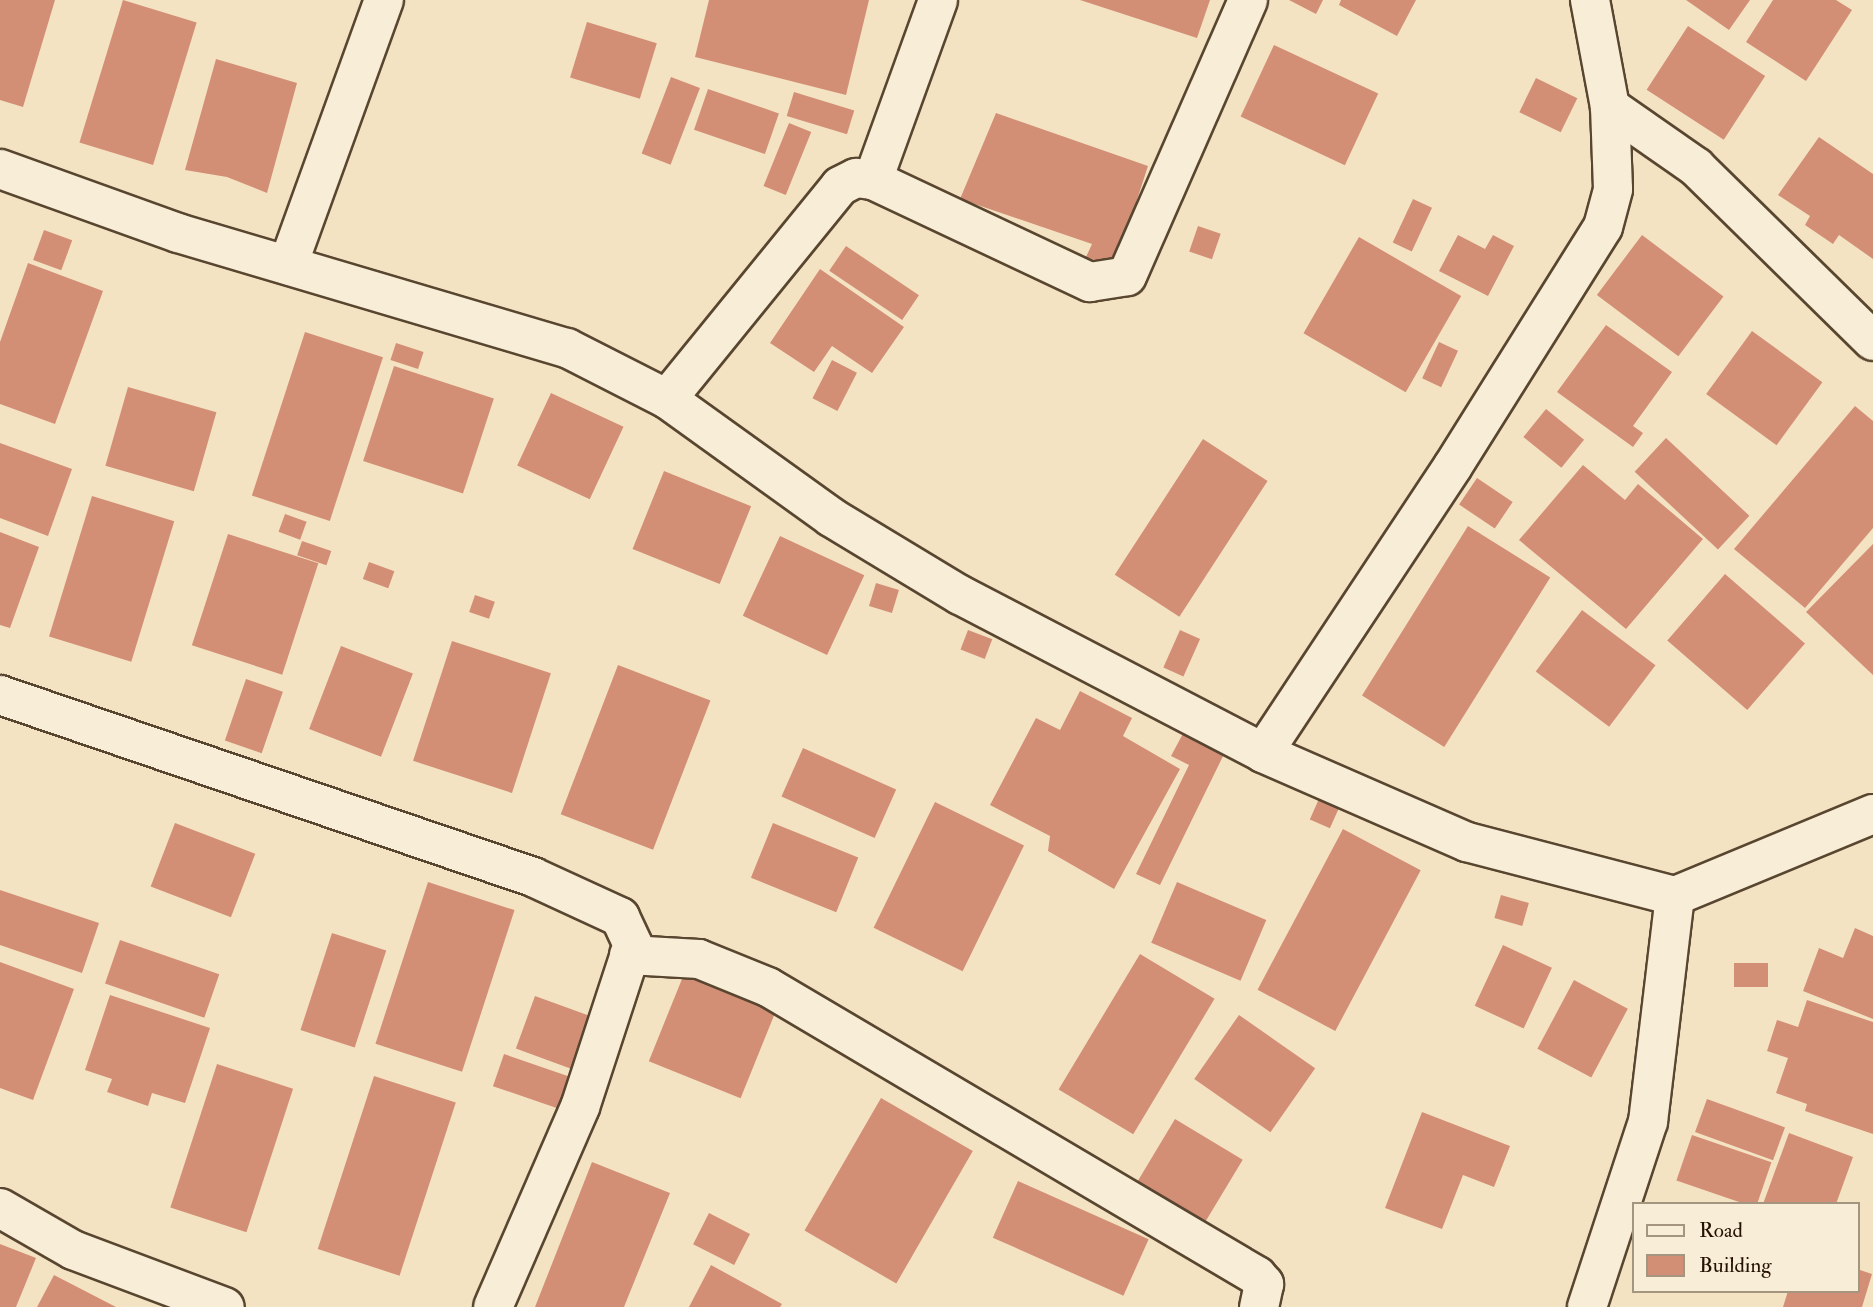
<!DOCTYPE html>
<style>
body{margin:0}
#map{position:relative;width:1873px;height:1307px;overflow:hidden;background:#f4e3c2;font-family:"IM FELL Double Pica",serif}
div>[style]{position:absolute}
.building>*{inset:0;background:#d38f76;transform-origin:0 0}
.roads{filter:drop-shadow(2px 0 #594630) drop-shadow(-2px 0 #594630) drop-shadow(0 2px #594630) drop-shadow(0 -2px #594630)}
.street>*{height:38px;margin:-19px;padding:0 19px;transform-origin:19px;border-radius:19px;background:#f8edd7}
span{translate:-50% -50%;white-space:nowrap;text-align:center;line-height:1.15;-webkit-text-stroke:7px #f8edd7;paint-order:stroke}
.legend{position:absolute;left:1632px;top:1202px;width:228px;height:91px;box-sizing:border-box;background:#f8edd7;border:2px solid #a49581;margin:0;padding:9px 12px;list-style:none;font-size:21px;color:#251100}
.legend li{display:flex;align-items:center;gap:14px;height:35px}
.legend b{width:35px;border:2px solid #a49581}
</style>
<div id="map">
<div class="building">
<div style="clip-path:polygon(0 0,55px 0,23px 107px,0 100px)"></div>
<div style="left:123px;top:0;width:77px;height:149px;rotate:17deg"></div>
<div style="clip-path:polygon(709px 0,869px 0,846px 95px,695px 57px)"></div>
<div style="clip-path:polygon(1080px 0,1210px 0,1197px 38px)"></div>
<div style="clip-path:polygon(1289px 0,1323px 0,1316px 14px)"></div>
<div style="clip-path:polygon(1341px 0,1416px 0,1397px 36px,1339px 5px)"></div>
<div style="clip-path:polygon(1686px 0,1750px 0,1729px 30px)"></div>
<div style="clip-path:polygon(1773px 0,1836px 0,1852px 10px,1806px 81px,1746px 42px)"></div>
<div style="left:587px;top:22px;width:73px;height:58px;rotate:17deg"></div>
<div style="left:1688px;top:26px;width:92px;height:76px;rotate:33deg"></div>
<div style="left:1274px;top:45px;width:115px;height:79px;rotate:25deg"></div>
<div style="clip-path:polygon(216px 59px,297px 83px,267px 193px,227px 177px,185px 170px)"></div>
<div style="left:671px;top:77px;width:31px;height:82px;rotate:21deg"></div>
<div style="left:1536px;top:78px;width:46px;height:38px;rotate:26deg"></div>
<div style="left:708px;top:89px;width:75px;height:43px;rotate:19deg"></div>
<div style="left:794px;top:92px;width:63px;height:25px;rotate:17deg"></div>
<div style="clip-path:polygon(996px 113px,1148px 166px,1115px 267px,1086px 257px,1092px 244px,960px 199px)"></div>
<div style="left:789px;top:123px;width:24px;height:68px;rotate:22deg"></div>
<div style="clip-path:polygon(1819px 137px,1873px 174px,1873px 259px,1839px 235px,1833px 244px,1805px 225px,1810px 216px,1778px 195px)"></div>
<div style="left:1413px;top:199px;width:21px;height:48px;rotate:25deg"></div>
<div style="left:1198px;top:226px;width:24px;height:27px;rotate:19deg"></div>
<div style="left:44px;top:230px;width:30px;height:32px;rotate:20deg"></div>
<div style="clip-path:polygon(1458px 235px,1485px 249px,1493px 235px,1514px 246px,1488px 296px,1439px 271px)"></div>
<div style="left:1642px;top:235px;width:102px;height:75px;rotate:37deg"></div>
<div style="left:1359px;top:237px;width:118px;height:111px;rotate:30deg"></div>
<div style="left:846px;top:246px;width:88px;height:30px;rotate:34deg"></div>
<div style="clip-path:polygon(28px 263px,103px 291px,55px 424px,0 404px,0 342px)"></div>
<div style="clip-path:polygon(820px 269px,904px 327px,872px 373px,832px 346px,814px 372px,770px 343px)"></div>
<div style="clip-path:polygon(1606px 325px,1672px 372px,1633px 426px,1643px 433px,1633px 447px,1557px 392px)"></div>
<div style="left:1752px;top:331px;width:87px;height:78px;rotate:36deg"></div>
<div style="left:305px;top:332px;width:82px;height:172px;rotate:18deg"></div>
<div style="left:1439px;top:342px;width:21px;height:40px;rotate:25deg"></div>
<div style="left:396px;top:343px;width:29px;height:18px;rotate:18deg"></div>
<div style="left:832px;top:360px;width:28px;height:43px;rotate:27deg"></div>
<div style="left:394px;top:366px;width:105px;height:100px;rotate:18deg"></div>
<div style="left:128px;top:387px;width:92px;height:82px;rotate:16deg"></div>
<div style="left:551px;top:393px;width:80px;height:80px;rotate:25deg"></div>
<div style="clip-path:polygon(1855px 406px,1873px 421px,1873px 528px,1805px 608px,1734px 549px)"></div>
<div style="left:1546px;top:409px;width:49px;height:36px;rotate:39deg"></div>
<div style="left:1666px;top:438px;width:114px;height:46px;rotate:43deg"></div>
<div style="left:1203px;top:439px;width:77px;height:162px;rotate:33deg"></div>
<div style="clip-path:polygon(0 443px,72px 469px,48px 536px,0 518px)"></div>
<div style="clip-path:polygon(1583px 465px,1625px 500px,1638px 484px,1703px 539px,1626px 629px,1519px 540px)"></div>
<div style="left:664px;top:471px;width:94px;height:84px;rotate:22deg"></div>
<div style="left:1477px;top:478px;width:43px;height:32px;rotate:34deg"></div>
<div style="left:92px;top:496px;width:86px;height:147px;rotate:17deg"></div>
<div style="left:285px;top:514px;width:23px;height:19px;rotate:20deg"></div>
<div style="left:1468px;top:526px;width:97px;height:200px;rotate:32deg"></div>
<div style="clip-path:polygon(0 532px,39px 547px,10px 628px,0 625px)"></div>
<div style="left:228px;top:534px;width:95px;height:117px;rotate:18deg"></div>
<div style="left:780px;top:536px;width:93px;height:88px;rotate:25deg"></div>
<div style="left:302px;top:541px;width:31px;height:15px;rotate:19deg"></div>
<div style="clip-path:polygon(1873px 544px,1873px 675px,1806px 612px)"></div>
<div style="left:369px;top:562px;width:27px;height:18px;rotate:20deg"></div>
<div style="left:1725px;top:574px;width:106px;height:88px;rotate:41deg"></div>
<div style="left:876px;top:583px;width:24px;height:24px;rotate:17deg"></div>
<div style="left:475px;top:595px;width:21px;height:18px;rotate:19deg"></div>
<div style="left:1582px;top:610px;width:92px;height:77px;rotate:37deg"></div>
<div style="left:968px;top:630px;width:26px;height:21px;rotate:21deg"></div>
<div style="left:1180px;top:630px;width:22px;height:41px;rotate:24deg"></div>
<div style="left:452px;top:641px;width:104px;height:126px;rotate:18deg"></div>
<div style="left:341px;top:646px;width:77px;height:89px;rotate:21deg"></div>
<div style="left:618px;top:665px;width:99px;height:160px;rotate:21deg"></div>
<div style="left:246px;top:679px;width:39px;height:65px;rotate:19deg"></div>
<div style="clip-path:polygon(1080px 691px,1132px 718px,1123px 736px,1180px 769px,1114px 889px,1048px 851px,1050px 836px,990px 805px,1036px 718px,1060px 730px)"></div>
<div style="clip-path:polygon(1186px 728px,1227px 748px,1160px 885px,1136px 874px,1189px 765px,1171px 756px)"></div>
<div style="left:803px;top:748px;width:102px;height:53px;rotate:24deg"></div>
<div style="left:1322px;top:792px;width:22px;height:30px;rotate:24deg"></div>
<div style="left:935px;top:802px;width:99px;height:140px;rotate:26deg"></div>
<div style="left:175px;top:823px;width:86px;height:68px;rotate:21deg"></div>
<div style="left:773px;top:823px;width:92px;height:59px;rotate:22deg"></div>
<div style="left:1343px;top:829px;width:88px;height:182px;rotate:28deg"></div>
<div style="left:428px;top:882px;width:91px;height:170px;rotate:18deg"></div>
<div style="left:1177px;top:882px;width:97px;height:66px;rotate:23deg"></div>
<div style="clip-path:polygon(0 890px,99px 923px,82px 973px,0 945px)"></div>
<div style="left:1501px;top:895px;width:29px;height:24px;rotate:16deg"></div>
<div style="clip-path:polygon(1855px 928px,1873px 936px,1873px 1019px,1803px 991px,1819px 948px,1843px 958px)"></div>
<div style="left:332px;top:933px;width:57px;height:102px;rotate:18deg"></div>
<div style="left:120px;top:940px;width:105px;height:46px;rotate:19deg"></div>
<div style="left:1503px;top:945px;width:54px;height:67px;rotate:25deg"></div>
<div style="left:1140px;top:954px;width:87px;height:158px;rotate:31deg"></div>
<div style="clip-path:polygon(0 962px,74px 989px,33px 1100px,0 1088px)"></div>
<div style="left:1734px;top:963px;width:34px;height:24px"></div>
<div style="left:684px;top:974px;width:99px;height:94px;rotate:22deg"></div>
<div style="left:1574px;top:980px;width:61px;height:78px;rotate:28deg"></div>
<div style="clip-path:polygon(110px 995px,210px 1028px,185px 1103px,152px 1093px,148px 1106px,107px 1092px,112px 1079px,85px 1070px)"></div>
<div style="left:535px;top:996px;width:63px;height:56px;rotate:20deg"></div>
<div style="clip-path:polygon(1807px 1000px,1873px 1022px,1873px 1134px,1805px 1111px,1807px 1104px,1776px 1093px,1788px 1058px,1767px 1051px,1777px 1020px,1798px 1027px)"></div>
<div style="left:1239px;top:1015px;width:93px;height:78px;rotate:35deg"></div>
<div style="left:504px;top:1054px;width:75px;height:34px;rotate:19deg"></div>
<div style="left:217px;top:1064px;width:80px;height:151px;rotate:18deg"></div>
<div style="left:374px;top:1076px;width:86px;height:182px;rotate:18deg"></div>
<div style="left:881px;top:1098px;width:106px;height:153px;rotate:30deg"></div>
<div style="left:1707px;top:1099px;width:83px;height:35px;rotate:20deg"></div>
<div style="clip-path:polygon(1422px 1112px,1510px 1146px,1494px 1187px,1463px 1175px,1442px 1229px,1385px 1208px)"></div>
<div style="left:1175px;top:1119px;width:79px;height:74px;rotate:31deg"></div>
<div style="clip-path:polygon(1789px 1133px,1853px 1157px,1836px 1204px,1763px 1204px)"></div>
<div style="left:1692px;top:1135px;width:84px;height:48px;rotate:19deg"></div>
<div style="clip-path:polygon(592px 1162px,670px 1193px,624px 1307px,535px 1307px)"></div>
<div style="left:1018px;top:1181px;width:143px;height:62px;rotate:24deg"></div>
<div style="left:709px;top:1213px;width:46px;height:35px;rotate:27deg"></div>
<div style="clip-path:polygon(0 1244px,36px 1258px,16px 1307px,0 1307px)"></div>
<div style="clip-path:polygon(711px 1265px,782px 1304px,780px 1307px,689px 1307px)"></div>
<div style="clip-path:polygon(1857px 1269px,1872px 1274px,1862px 1307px,1783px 1307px,1788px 1291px,1857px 1291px)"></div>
<div style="clip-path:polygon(54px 1275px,116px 1307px,37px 1307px)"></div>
</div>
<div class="roads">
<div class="street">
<div style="left:1610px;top:107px;width:105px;rotate:34.9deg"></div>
<div style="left:1696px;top:167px;width:248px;rotate:44.5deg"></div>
<div style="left:0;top:169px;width:189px;rotate:19.8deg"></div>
<div style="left:178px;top:233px;width:406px;rotate:16.5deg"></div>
<div style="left:567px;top:348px;width:112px;rotate:27deg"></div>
<div style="left:667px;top:399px;width:202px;rotate:35.7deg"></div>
<div style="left:831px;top:517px;width:151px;rotate:31.2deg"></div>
<div style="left:960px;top:595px;width:342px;rotate:27.5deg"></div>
<div style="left:1263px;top:753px;width:223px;rotate:23.6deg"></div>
<div style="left:1467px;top:842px;width:215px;rotate:14.6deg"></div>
<div style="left:1675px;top:896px;width:214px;rotate:-22.5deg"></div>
<div style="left:873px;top:180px;width:191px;rotate:-70.1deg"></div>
<div style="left:288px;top:265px;width:282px;rotate:-70.1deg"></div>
<div style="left:667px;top:399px;width:274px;rotate:-50.9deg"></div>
<div style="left:840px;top:186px;width:18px;rotate:-27deg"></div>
<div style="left:856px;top:178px;width:17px;rotate:7deg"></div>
<div style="left:873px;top:180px;width:240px;rotate:25.2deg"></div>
<div style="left:1090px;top:282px;width:37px;rotate:-9deg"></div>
<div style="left:1127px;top:276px;width:301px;rotate:-66.3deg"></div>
<div style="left:0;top:695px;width:563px;rotate:18.85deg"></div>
<div style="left:533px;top:877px;width:96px;rotate:24.7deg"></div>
<div style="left:620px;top:917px;width:31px;rotate:65deg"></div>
<div style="left:633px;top:945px;width:170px;rotate:108.1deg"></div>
<div style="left:580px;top:1107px;width:218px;rotate:113.5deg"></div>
<div style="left:1263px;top:753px;width:344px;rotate:-56.5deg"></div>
<div style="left:1453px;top:466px;width:282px;rotate:-57.9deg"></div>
<div style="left:1603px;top:227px;width:39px;rotate:-75deg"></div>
<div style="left:1613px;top:189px;width:82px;rotate:-92.1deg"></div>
<div style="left:1610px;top:107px;width:109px;rotate:-100.6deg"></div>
<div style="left:629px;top:955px;width:70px;rotate:3.3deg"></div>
<div style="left:699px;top:959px;width:74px;rotate:22.1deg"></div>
<div style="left:768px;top:987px;width:568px;rotate:30.58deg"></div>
<div style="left:1257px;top:1276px;width:11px;rotate:49deg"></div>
<div style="left:1264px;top:1284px;width:24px;rotate:102deg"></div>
<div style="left:0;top:1208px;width:84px;rotate:29.9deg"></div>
<div style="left:73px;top:1250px;width:162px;rotate:20.6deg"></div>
<div style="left:1587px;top:1307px;width:195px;rotate:-71.8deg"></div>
<div style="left:1648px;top:1122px;width:228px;rotate:-83.2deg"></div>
</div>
</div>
<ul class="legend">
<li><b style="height:9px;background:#f8edd7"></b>Road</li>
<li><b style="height:19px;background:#d38f76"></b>Building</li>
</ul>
</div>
